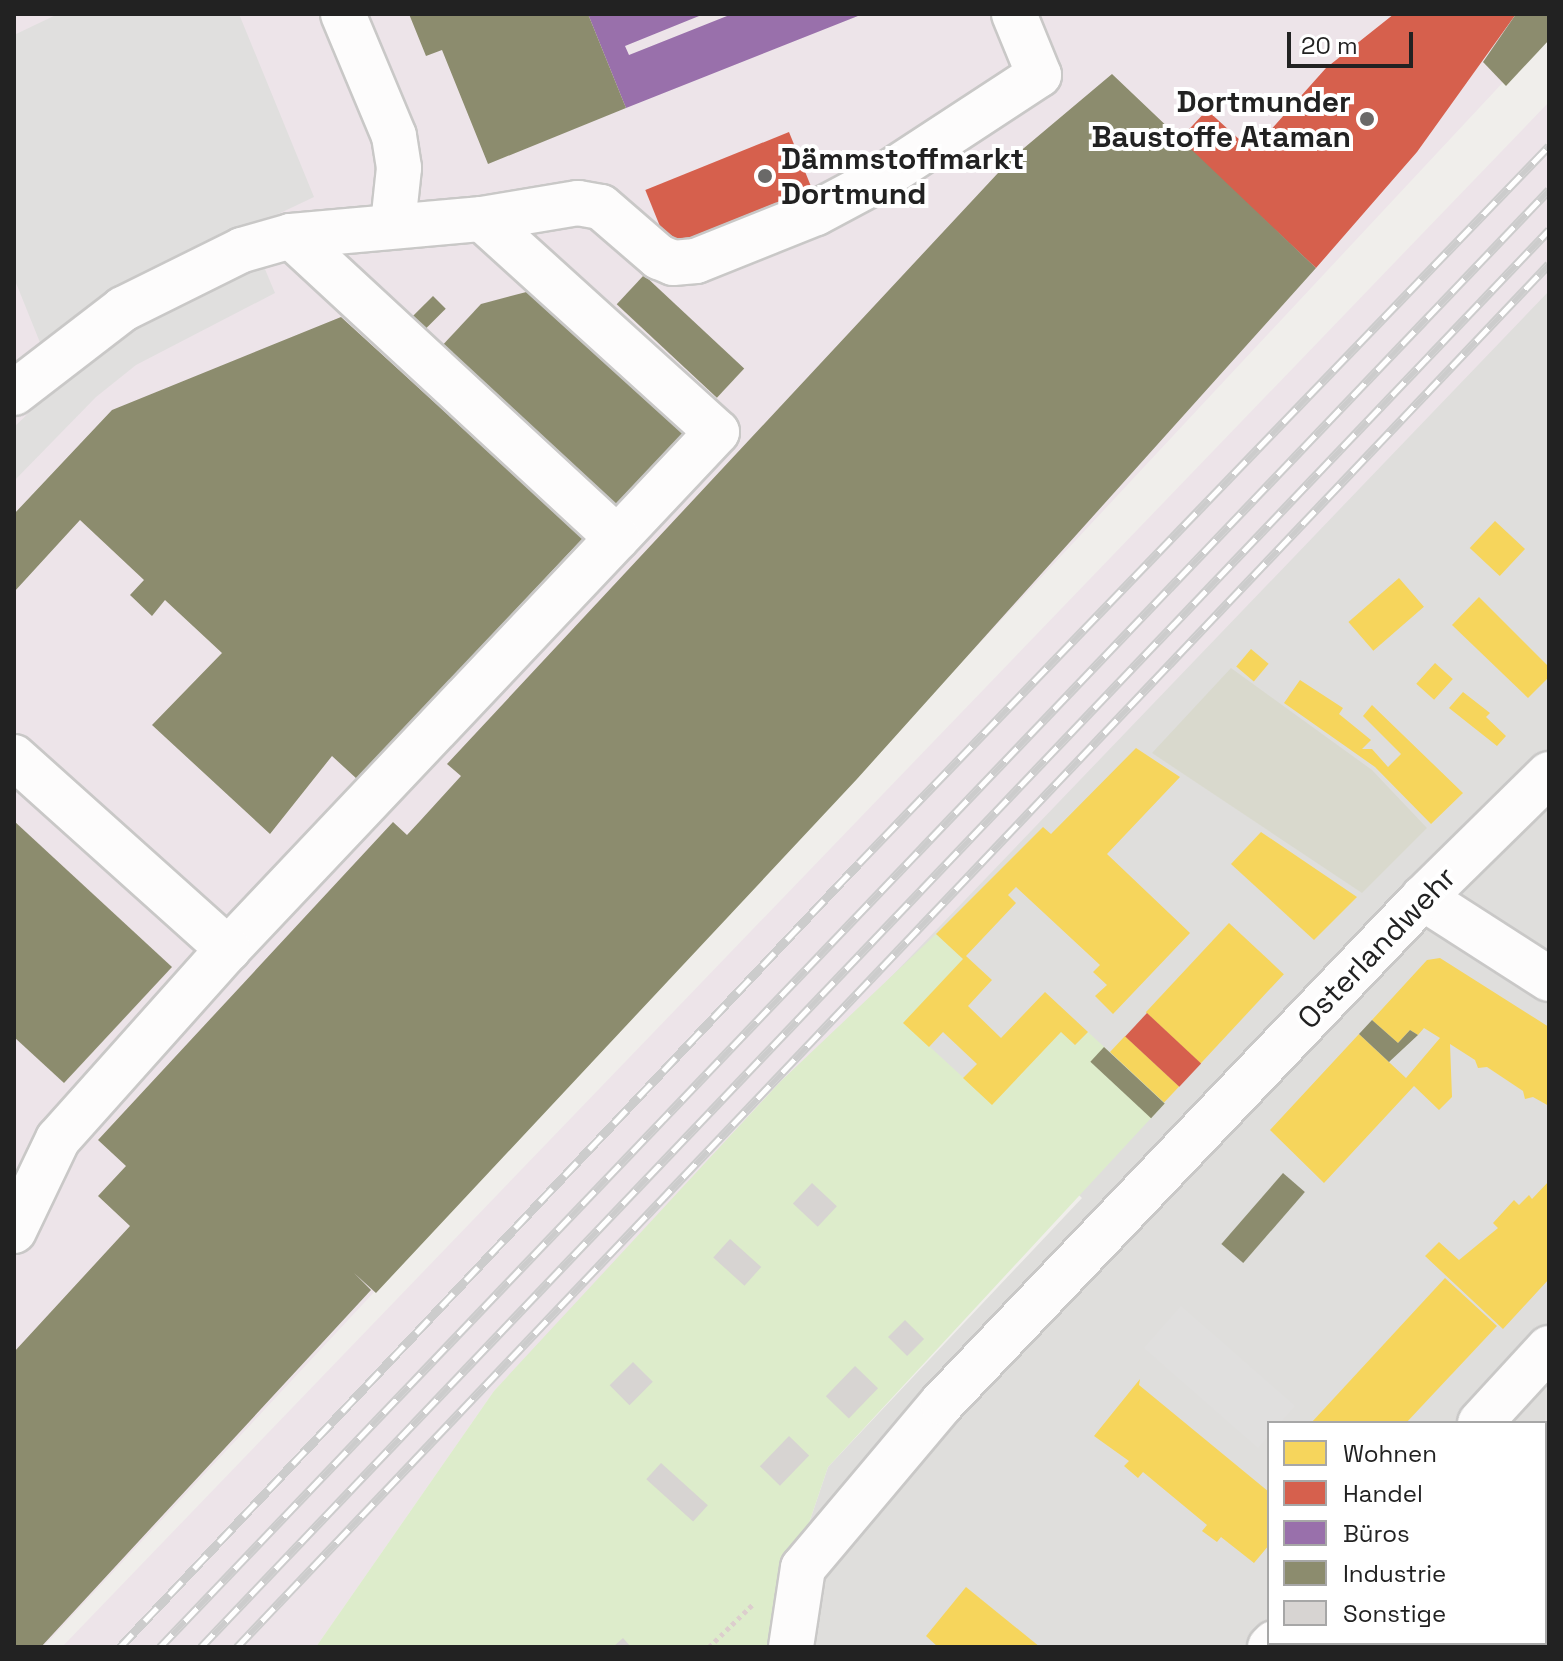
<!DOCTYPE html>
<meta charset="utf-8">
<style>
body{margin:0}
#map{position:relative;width:1563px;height:1661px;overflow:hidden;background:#f0eeeb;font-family:"Space Grotesk",sans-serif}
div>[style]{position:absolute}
.residential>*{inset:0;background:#dfdedc}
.industrial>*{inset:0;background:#ede4e9}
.construction>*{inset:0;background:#d9d9cd}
.grass>*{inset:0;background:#ddeccb}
.parking>*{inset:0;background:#e0dfde}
.homes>*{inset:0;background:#f6d55c;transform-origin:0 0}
.shops>*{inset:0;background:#d6604d;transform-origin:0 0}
.offices>*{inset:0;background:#9970ab}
.industry>*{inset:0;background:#8c8c6e;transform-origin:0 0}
.building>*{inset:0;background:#d7d4d2;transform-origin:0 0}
.path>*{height:5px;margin-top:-2.5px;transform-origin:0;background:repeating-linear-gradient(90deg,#dccecd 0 4px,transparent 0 8px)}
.roads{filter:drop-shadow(2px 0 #c9c8c7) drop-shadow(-2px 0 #c9c8c7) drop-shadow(0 2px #c9c8c7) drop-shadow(0 -2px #c9c8c7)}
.minor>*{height:44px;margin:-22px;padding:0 22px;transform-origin:22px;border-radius:22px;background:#fdfcfc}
.rail>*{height:9px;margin-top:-4.5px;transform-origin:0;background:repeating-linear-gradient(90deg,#fff 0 18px,#ccc 0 36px);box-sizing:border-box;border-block:2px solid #ccc}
.dots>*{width:22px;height:22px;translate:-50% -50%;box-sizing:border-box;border:4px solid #fff;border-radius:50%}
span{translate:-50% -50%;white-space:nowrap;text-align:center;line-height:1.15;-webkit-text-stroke:8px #fff;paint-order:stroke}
.poi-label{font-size:30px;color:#222;font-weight:700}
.right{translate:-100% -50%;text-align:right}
.left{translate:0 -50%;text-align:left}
.street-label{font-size:30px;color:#222}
.frame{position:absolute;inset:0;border:16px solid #222;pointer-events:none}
.legend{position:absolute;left:1267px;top:1421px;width:280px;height:224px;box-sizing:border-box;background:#fff;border:2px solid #a7a7a7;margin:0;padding:10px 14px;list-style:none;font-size:24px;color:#222}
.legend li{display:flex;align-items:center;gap:16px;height:40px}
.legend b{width:40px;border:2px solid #a7a7a7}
.scale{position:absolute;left:1287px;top:32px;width:126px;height:36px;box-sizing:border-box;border:4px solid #222;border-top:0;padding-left:10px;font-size:24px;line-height:28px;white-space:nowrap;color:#222;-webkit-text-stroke:6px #fff;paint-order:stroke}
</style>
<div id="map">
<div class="residential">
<div style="clip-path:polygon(evenodd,1549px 288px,1549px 1647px,767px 1647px,828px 1467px,1082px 1198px,866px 995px,1549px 288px,1269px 1423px,1545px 1423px,1545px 1643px,1269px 1643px,1269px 1423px)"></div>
</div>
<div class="industrial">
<div style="clip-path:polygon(14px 14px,1549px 14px,1549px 33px,43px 1647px,14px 1647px)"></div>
<div style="clip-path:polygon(1549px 102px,1549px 291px,494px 1391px,316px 1647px,62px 1647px)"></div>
</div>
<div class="construction">
<div style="clip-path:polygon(1231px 668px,1372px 770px,1427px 828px,1362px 893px,1152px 753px)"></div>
</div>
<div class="grass">
<div style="clip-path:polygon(936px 934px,963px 959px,904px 1023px,992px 1104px,1061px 1032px,1075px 1045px,1088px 1032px,1165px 1103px,828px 1467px,767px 1647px,316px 1647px,494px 1391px,780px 1082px)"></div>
</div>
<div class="parking">
<div style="clip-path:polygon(58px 14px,239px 14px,314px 197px,101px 298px,41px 345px,14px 278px,14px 35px)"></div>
<div style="clip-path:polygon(262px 262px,275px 293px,136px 365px,96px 397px,14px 481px,14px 427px,54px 389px,108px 343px,165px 308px)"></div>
<div style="clip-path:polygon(1181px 1306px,1295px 1406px,1280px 1423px,1269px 1423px,1269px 1435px,1258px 1448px,1144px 1348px)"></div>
</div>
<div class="homes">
<div style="left:1495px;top:521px;width:41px;height:37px;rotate:43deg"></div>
<div style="left:1399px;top:578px;width:38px;height:67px;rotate:49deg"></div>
<div style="clip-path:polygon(1479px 597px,1549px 667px,1549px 677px,1528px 698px,1452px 625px)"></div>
<div style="left:1251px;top:649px;width:23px;height:23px;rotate:40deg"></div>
<div style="left:1435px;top:663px;width:24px;height:28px;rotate:42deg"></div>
<div style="clip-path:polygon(1300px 680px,1343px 708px,1339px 714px,1371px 740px,1362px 749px,1372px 749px,1388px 767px,1401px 754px,1363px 716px,1372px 705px,1463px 793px,1431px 824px,1375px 767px,1284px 703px)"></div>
<div style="clip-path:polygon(1463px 692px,1490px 713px,1486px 717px,1506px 736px,1497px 746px,1449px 708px)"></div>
<div style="clip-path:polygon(1136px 748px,1180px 777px,1107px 854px,1190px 933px,1113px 1014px,1095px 996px,1107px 985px,1093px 972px,1100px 965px,1016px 887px,1008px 895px,1016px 903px,966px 956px,992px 980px,968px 1006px,1001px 1038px,1045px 992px,1088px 1032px,1075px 1045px,1061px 1032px,992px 1105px,963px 1078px,977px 1064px,943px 1032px,929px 1047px,903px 1023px,963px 959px,936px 934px,1043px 827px,1051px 834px)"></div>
<div style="clip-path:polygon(1261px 832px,1357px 897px,1314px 940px,1231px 864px)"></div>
<div style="left:1229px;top:923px;width:75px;height:122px;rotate:43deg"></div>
<div style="clip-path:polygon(1440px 958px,1549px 1027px,1549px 1106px,1533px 1097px,1525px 1099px,1523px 1091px,1487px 1067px,1478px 1068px,1475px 1060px,1450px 1044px,1452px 1097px,1439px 1110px,1414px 1086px,1324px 1183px,1270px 1130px,1359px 1034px,1406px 1078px,1440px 1038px,1424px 1028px,1418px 1035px,1410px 1030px,1398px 1043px,1372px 1020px,1427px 960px)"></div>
<div style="left:1125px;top:1036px;width:74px;height:22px;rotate:43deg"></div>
<div style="clip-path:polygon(1549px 1181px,1549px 1279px,1503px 1329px,1425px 1256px,1439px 1242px,1459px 1260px,1498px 1228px,1493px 1223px,1514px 1200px,1519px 1205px,1529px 1195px,1532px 1199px)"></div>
<div style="clip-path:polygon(1445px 1278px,1497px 1326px,1406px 1423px,1311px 1423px)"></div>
<div style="clip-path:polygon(1140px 1379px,1139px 1385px,1269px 1492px,1269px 1545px,1254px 1563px,1221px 1537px,1217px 1542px,1202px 1531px,1207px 1525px,1143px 1472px,1138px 1478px,1124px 1466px,1129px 1461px,1094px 1436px)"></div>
<div style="clip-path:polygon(1545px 1488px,1549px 1492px,1545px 1562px)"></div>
<div style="clip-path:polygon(966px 1587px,1040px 1647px,938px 1647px,926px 1636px)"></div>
<div style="clip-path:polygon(1514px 1643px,1534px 1643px,1538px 1647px,1510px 1647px)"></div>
</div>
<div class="shops">
<div style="clip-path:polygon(1394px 14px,1516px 14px,1417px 152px,1316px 268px,1179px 140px,1207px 110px,1252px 151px,1326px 68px)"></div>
<div style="left:789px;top:132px;width:61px;height:155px;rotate:68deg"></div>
<div style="left:1147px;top:1013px;width:74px;height:32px;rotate:43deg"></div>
</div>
<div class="offices">
<div style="clip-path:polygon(588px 14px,704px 14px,625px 46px,629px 55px,732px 14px,863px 14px,626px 108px)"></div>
</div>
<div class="industry">
<div style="clip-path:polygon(409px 14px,588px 14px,626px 108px,488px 164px,442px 50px,426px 56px)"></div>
<div style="clip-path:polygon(1516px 14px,1549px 14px,1549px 40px,1506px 86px,1483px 62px)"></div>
<div style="clip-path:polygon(1112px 74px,1316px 268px,857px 779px,376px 1293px,354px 1273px,371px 1290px,41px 1647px,14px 1647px,14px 1352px,130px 1226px,98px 1196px,126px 1166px,98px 1140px,393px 822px,407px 835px,420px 821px,461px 776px,447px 764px,1012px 158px)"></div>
<div style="left:644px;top:275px;width:137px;height:40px;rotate:43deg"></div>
<div style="clip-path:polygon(534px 290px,690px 432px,616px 513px,439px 349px,481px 304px)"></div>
<div style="left:433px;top:296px;width:18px;height:33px;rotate:45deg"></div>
<div style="clip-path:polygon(341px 317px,583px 538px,357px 779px,332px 756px,270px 834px,152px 725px,222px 653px,165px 600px,152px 616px,130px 595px,144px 580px,80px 520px,14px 592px,14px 514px,112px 410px)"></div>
<div style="clip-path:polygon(14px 821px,172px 967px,64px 1083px,14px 1037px)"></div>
<div style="clip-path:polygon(1372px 1020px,1398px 1043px,1410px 1030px,1418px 1035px,1389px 1062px,1359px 1034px)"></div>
<div style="left:1104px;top:1047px;width:83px;height:20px;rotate:43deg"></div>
<div style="left:1283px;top:1173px;width:29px;height:94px;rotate:41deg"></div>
</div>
<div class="building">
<div style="left:812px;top:1183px;width:34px;height:28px;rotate:43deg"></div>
<div style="left:730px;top:1239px;width:42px;height:25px;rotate:42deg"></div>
<div style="left:905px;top:1320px;width:27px;height:24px;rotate:45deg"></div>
<div style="left:633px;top:1362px;width:28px;height:33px;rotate:45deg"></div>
<div style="left:855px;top:1366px;width:32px;height:42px;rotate:44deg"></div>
<div style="left:789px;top:1436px;width:28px;height:42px;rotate:44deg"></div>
<div style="left:661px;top:1463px;width:63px;height:22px;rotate:42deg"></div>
<div style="clip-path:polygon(623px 1638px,631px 1647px,613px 1647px)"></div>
</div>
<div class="path">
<div style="left:1439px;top:1643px;width:5px;rotate:53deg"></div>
<div style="left:709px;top:1647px;width:62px;rotate:-44.3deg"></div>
</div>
<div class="roads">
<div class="minor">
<div style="left:343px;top:14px;width:132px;rotate:67.3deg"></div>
<div style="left:394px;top:136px;width:32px;rotate:81deg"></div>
<div style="left:399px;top:168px;width:56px;rotate:96.1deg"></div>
<div style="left:482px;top:219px;width:317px;rotate:42.2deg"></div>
<div style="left:717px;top:432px;width:146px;rotate:133.3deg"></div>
<div style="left:291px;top:236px;width:192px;rotate:-5.1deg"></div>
<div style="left:482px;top:219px;width:97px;rotate:-9.5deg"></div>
<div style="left:578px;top:203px;width:23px;rotate:10deg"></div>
<div style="left:601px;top:207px;width:77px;rotate:40.8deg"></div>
<div style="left:659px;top:257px;width:15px;rotate:23deg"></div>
<div style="left:673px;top:263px;width:23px;rotate:-5deg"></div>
<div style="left:696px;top:261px;width:129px;rotate:-21.8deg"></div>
<div style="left:816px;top:213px;width:72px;rotate:-28deg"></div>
<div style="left:880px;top:179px;width:190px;rotate:-33.2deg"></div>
<div style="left:1039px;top:75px;width:66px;rotate:-112.3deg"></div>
<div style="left:14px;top:393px;width:138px;rotate:-37.6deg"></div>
<div style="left:123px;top:309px;width:133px;rotate:-26.4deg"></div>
<div style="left:242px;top:250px;width:51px;rotate:-15.9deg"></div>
<div style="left:291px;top:236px;width:444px;rotate:42.8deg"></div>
<div style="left:617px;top:538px;width:566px;rotate:133.42deg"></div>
<div style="left:14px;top:757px;width:288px;rotate:41.9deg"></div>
<div style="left:228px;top:949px;width:255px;rotate:131.8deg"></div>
<div style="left:58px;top:1139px;width:102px;rotate:115.6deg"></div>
<div style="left:1423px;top:898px;width:150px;rotate:32.7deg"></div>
<div style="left:1480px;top:1423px;width:102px;rotate:-47.4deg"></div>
<div style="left:791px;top:1647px;width:80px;rotate:-81.4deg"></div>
<div style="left:803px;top:1568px;width:216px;rotate:-49.9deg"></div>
<div style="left:942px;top:1403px;width:697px;rotate:-46.39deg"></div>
<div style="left:1423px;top:898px;width:177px;rotate:-44.5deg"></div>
<div style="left:1270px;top:1647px;width:6px;rotate:-45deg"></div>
</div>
</div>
<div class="rail">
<div style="left:120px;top:1647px;width:1077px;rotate:-46.69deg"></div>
<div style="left:859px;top:863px;width:995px;rotate:-46.1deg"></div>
<div style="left:160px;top:1647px;width:2013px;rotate:-46.37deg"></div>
<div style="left:201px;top:1647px;width:1956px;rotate:-46.43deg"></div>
<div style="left:237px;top:1647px;width:1906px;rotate:-46.51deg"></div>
</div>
<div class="dots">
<div style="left:1367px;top:119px;background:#6a6968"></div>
<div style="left:765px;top:176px;background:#6a6968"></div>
</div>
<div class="poi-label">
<span class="right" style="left:1351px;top:119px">Dortmunder<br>Baustoffe Ataman</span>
<span class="left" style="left:781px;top:176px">Dämmstoffmarkt<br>Dortmund</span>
</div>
<div class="street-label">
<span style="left:1377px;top:948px;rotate:-46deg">Osterlandwehr</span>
</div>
<div class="frame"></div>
<ul class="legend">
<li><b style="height:22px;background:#f6d55c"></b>Wohnen</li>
<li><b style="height:22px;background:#d6604d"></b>Handel</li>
<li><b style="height:22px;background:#9970ab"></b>Büros</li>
<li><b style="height:22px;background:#8c8c6e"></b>Industrie</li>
<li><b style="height:22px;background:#d7d4d2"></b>Sonstige</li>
</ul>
<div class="scale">20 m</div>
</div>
